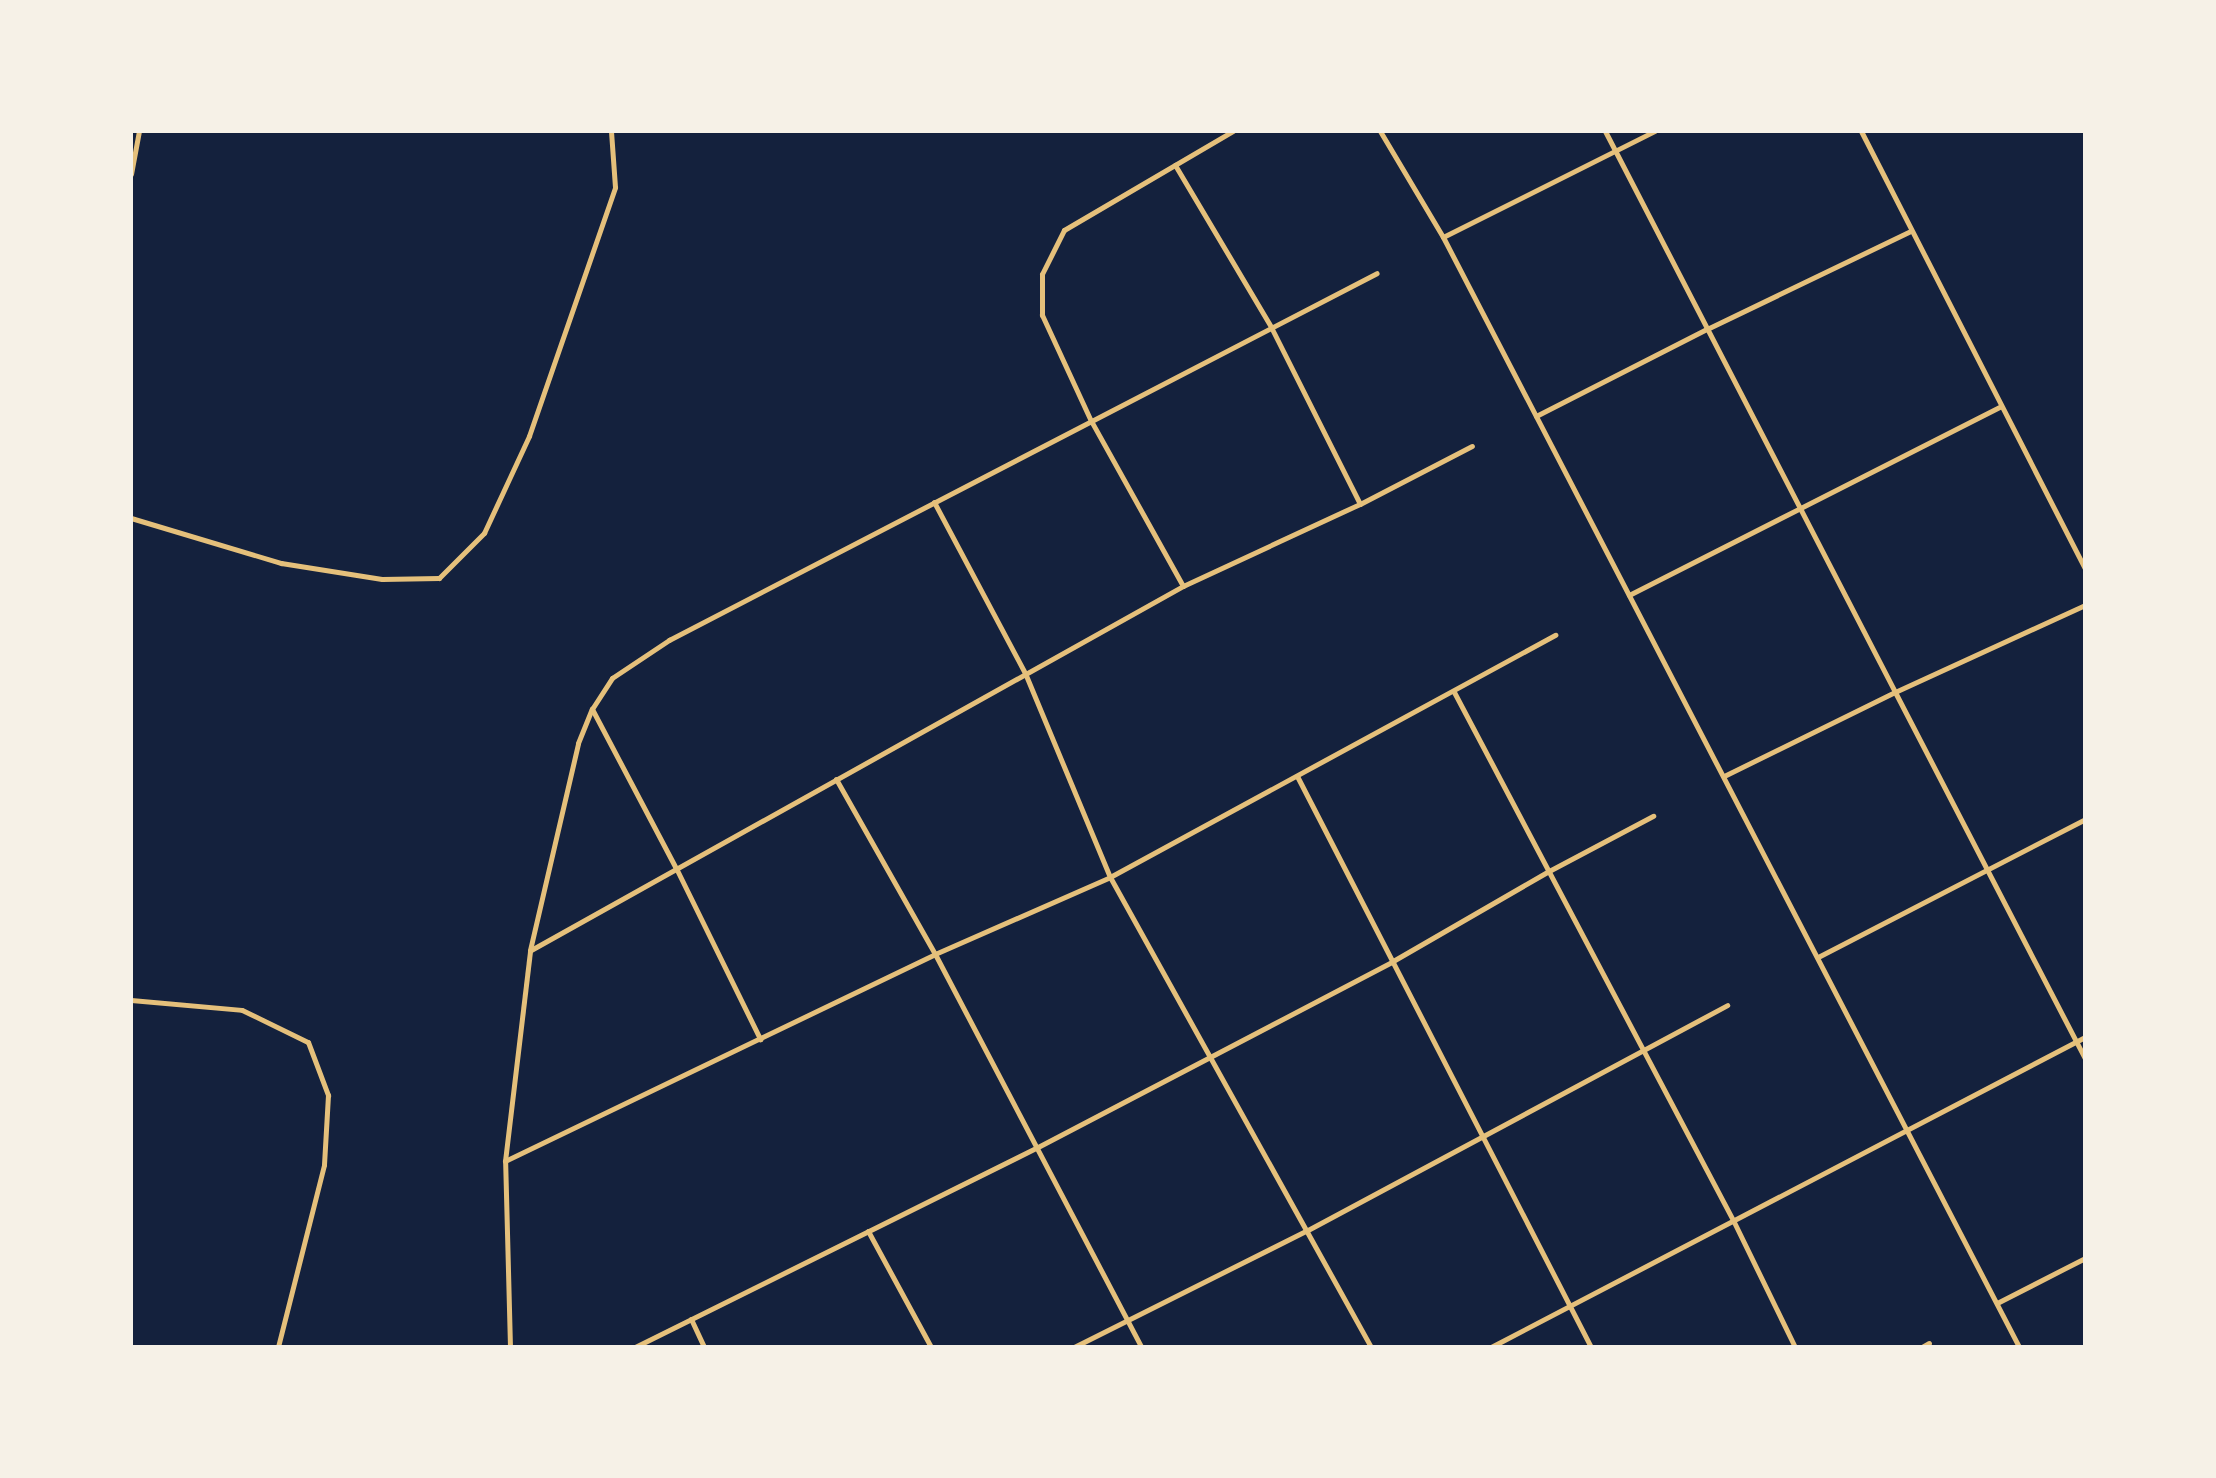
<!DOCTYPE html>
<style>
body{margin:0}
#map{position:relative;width:2216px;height:1478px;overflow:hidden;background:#14213d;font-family:Commissioner,sans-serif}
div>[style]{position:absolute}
.service>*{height:5px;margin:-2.5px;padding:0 2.5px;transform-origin:2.5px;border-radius:2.5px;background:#e5c07b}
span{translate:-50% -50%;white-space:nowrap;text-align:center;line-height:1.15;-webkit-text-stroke:5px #f6f1e7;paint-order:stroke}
.frame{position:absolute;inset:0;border:133px solid #f6f1e7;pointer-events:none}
</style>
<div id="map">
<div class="service">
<div style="left:1380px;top:131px;width:123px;rotate:59.3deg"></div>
<div style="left:1443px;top:237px;width:1251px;rotate:62.57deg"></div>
<div style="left:1605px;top:131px;width:632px;rotate:62.66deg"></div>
<div style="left:1895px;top:692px;width:209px;rotate:-24.6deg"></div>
<div style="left:1861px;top:131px;width:492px;rotate:62.9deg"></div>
<div style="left:1175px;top:165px;width:188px;rotate:59.3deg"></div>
<div style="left:1271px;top:327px;width:198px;rotate:63.3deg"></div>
<div style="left:131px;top:174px;width:44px;rotate:-79.5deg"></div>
<div style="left:1443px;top:237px;width:237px;rotate:-26.6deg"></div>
<div style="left:1536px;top:416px;width:192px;rotate:-27deg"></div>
<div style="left:1707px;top:329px;width:226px;rotate:-25.7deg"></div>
<div style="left:934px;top:502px;width:194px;rotate:62deg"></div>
<div style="left:1025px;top:673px;width:221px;rotate:67.4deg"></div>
<div style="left:1110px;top:877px;width:538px;rotate:60.96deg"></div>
<div style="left:131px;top:518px;width:157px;rotate:16.7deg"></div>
<div style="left:281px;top:563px;width:102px;rotate:9deg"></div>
<div style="left:382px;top:579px;width:57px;rotate:-1deg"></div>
<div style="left:439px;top:578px;width:64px;rotate:-45deg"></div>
<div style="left:484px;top:533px;width:107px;rotate:-65.1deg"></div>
<div style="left:529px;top:436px;width:263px;rotate:-70.9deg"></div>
<div style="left:615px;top:187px;width:56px;rotate:-94.1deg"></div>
<div style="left:1183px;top:586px;width:189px;rotate:-119.1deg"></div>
<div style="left:1091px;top:421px;width:117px;rotate:-114.8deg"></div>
<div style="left:1042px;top:315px;width:41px;rotate:-90deg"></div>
<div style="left:1042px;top:274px;width:49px;rotate:-63.4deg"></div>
<div style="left:1064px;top:230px;width:196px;rotate:-30.4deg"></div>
<div style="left:1629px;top:595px;width:417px;rotate:-26.9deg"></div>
<div style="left:1454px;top:692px;width:597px;rotate:62.15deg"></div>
<div style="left:1733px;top:1220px;width:141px;rotate:64deg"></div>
<div style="left:592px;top:709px;width:180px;rotate:62.2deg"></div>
<div style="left:676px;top:868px;width:191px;rotate:63.8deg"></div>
<div style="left:1297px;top:776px;width:642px;rotate:62.76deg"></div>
<div style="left:1724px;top:776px;width:191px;rotate:-26.2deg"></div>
<div style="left:1895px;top:692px;width:413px;rotate:62.6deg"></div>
<div style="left:836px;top:779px;width:201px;rotate:60.5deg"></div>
<div style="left:935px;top:954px;width:444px;rotate:62.3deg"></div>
<div style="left:531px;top:950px;width:747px;rotate:-29.17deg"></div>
<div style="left:1183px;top:586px;width:195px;rotate:-24.9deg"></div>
<div style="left:1360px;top:504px;width:126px;rotate:-27.4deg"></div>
<div style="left:1818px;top:957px;width:301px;rotate:-27.3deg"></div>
<div style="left:131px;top:1000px;width:111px;rotate:5.1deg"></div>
<div style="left:242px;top:1010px;width:73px;rotate:25.9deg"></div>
<div style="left:308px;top:1042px;width:57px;rotate:69.3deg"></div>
<div style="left:328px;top:1095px;width:70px;rotate:93.3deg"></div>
<div style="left:324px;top:1165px;width:188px;rotate:104.2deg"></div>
<div style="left:505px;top:1161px;width:477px;rotate:-25.7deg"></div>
<div style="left:935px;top:954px;width:191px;rotate:-23.7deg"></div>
<div style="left:1110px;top:877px;width:507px;rotate:-28.54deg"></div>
<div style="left:868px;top:1231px;width:132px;rotate:61.5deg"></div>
<div style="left:1997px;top:1303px;width:99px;rotate:-27.1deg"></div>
<div style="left:691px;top:1319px;width:31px;rotate:65deg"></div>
<div style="left:510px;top:1347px;width:186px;rotate:-91.5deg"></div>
<div style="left:505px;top:1161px;width:212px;rotate:-83.2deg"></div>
<div style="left:530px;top:950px;width:212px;rotate:-76.9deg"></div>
<div style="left:578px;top:743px;width:37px;rotate:-68deg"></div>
<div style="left:592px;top:709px;width:37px;rotate:-57deg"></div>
<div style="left:612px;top:678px;width:69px;rotate:-33.7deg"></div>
<div style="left:669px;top:640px;width:797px;rotate:-27.4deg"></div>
<div style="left:635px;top:1347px;width:448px;rotate:-26.4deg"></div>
<div style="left:1036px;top:1148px;width:403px;rotate:-27.6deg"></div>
<div style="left:1393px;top:961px;width:180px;rotate:-30deg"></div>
<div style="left:1549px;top:871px;width:118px;rotate:-27.9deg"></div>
<div style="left:1074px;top:1347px;width:259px;rotate:-26.6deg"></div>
<div style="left:1306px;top:1231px;width:478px;rotate:-28.2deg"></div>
<div style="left:1491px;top:1347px;width:670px;rotate:-27.56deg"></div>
<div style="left:1922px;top:1347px;width:8px;rotate:-30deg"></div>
</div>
<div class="frame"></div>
</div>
